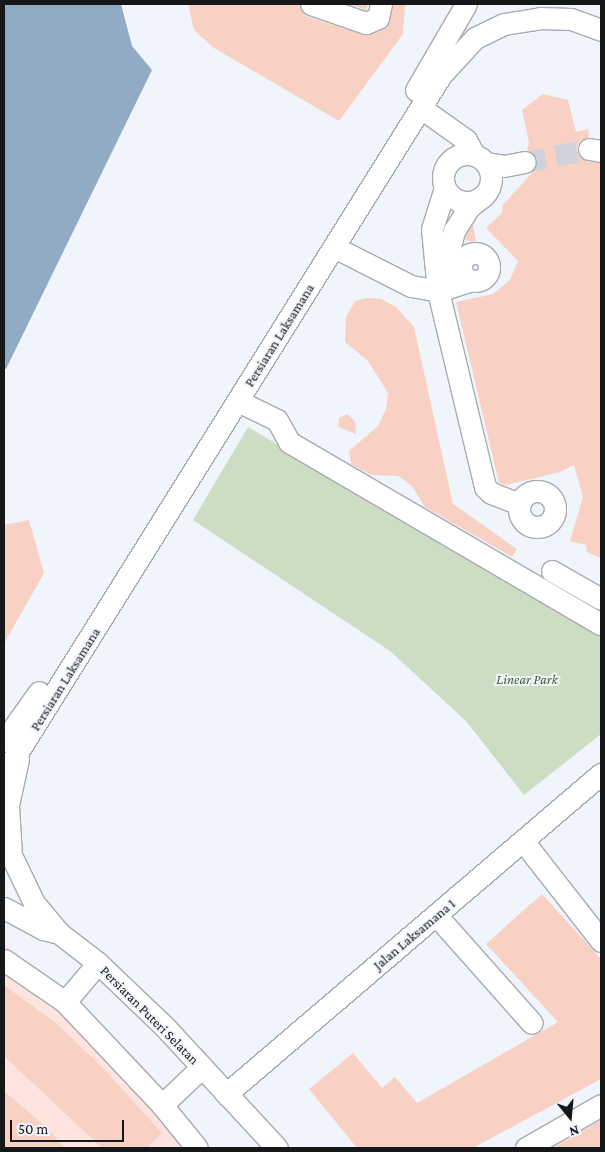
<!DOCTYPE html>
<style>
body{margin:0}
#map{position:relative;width:605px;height:1152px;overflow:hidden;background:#f0f4fb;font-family:"Crimson Pro",serif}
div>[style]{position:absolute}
.commercial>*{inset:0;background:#fee3de}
.green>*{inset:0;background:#ccddc4}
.water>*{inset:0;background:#92abc5}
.building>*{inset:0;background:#f8d1c4}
.minor-tunnel>*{height:21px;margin-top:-10.5px;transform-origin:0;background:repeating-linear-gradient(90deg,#cfd3d9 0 21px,transparent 0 32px)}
.roads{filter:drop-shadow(1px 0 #a7abb2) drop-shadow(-1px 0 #a7abb2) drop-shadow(0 1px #a7abb2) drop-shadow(0 -1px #a7abb2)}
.minor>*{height:21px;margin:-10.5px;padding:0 10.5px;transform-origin:10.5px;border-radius:10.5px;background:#fff}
.minor>.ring{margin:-10.5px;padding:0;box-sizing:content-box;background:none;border:21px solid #fff;border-radius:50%}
span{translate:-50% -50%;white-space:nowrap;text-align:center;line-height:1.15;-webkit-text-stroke:4px #f0f4fb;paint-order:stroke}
.street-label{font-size:14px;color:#151719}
.park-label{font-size:14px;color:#3f5d30;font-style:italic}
.frame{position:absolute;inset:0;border:5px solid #151719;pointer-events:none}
.north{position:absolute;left:545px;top:1092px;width:50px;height:50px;-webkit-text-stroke:4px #f0f4fb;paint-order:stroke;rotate:163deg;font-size:14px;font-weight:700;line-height:20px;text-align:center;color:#151719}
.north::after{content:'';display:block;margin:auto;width:18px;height:22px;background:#151719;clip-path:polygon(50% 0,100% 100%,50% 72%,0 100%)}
.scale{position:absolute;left:10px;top:1120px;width:114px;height:22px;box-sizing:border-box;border:2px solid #151719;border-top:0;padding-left:6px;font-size:15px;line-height:18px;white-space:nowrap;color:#151719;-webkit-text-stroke:4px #f0f4fb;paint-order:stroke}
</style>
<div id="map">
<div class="commercial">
<div style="clip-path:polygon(4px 944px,81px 1004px,148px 1071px,211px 1148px,4px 1148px)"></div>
</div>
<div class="green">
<div style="clip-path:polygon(248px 427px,601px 637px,601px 734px,524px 795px,466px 721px,390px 651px,193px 520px)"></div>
</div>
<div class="water">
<div style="clip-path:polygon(4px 4px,121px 4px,132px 46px,152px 70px,6px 369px,4px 369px)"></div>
</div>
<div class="building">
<div style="clip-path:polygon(188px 4px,299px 4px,306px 16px,363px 35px,383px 29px,390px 21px,393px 4px,405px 4px,403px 34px,339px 121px,214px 48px,194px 30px)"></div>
<div style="clip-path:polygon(349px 4px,368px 4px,366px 10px)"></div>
<div style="clip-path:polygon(543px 94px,568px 100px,576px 132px,588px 129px,589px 137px,580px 141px,577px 146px,578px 154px,586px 161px,601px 163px,601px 558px,587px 552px,586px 545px,570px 541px,583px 497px,574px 465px,560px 472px,506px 485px,499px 483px,456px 302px,493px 294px,510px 280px,518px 261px,486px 228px,502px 213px,503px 205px,537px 167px,535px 154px,527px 150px,529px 142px,522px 110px)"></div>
<div style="clip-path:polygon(473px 224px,476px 242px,465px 240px,466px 236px)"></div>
<div style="clip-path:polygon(366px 298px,381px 299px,396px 307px,414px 327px,453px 504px,517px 549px,512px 557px,425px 507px,412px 486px,398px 476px,371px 475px,351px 464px,349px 451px,378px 426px,386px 409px,388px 393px,368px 361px,345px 342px,346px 317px,355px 301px)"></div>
<div style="clip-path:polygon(347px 414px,355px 421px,356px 434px,338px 427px,339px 418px)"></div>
<div style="clip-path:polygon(29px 520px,44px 573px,4px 644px,4px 525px)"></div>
<div style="clip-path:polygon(542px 894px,601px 959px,601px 1079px,473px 1148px,357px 1148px,309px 1089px,353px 1053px,382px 1088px,395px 1077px,417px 1103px,558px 1022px,486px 944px)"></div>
<div style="clip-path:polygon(4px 985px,57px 1024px,102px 1067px,162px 1133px,147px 1148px,102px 1148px,4px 1056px)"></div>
<div style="clip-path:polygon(4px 1091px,47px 1128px,65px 1148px,4px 1148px)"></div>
<div style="clip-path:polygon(601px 1120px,601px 1148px,553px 1148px)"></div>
</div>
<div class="minor-tunnel">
<div style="left:525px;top:162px;width:65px;rotate:-11.5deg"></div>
</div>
<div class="roads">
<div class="minor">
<div style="left:311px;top:4px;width:58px;rotate:19.1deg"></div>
<div style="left:366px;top:23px;width:13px;rotate:-23deg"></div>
<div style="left:378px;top:18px;width:14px;rotate:-78deg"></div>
<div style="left:416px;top:90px;width:99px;rotate:-59.8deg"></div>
<div style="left:421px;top:108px;width:55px;rotate:35.4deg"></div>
<div style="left:466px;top:140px;width:17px;rotate:62deg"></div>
<div style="left:589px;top:149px;width:12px;rotate:9deg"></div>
<div class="ring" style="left:443px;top:154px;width:27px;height:27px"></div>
<div style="left:486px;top:163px;width:18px;rotate:9deg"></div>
<div style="left:504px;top:166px;width:21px;rotate:-11deg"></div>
<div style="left:445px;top:188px;width:43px;rotate:107.6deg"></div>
<div style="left:432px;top:229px;width:62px;rotate:84.5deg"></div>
<div style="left:438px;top:291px;width:202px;rotate:76.5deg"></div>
<div style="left:485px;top:487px;width:8px;rotate:45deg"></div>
<div style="left:491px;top:493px;width:31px;rotate:21deg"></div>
<div style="left:334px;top:247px;width:86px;rotate:26.9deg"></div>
<div style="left:411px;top:286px;width:27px;rotate:10deg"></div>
<div style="left:438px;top:291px;width:35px;rotate:-18deg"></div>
<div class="ring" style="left:461px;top:253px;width:7px;height:7px"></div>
<div style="left:442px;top:278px;width:49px;rotate:-75.7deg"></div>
<div style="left:454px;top:231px;width:28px;rotate:-58deg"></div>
<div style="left:469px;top:207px;width:18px;rotate:-38deg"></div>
<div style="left:238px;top:401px;width:43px;rotate:26deg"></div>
<div style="left:277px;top:420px;width:25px;rotate:61deg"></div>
<div style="left:289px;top:442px;width:361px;rotate:30.3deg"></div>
<div class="ring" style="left:519px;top:491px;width:15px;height:15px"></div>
<div style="left:552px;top:571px;width:56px;rotate:29.7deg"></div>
<div style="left:4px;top:741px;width:60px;rotate:-54.5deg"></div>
<div style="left:18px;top:759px;width:47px;rotate:102.3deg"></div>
<div style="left:8px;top:805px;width:50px;rotate:86.6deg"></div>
<div style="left:11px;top:855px;width:53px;rotate:64.4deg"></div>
<div style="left:34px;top:903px;width:39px;rotate:50deg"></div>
<div style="left:4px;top:774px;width:824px;rotate:-57.99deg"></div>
<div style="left:441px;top:75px;width:50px;rotate:-47.4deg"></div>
<div style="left:475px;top:38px;width:32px;rotate:-26deg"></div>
<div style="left:504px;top:24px;width:36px;rotate:-9deg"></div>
<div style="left:540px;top:18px;width:31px;rotate:2deg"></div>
<div style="left:571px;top:19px;width:32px;rotate:20deg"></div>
<div style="left:523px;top:841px;width:127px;rotate:52deg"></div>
<div style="left:4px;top:908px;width:44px;rotate:28.3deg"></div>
<div style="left:43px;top:929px;width:16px;rotate:14deg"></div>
<div style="left:59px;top:933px;width:49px;rotate:37.6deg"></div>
<div style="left:98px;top:963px;width:91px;rotate:43.7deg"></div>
<div style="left:164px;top:1026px;width:166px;rotate:47.2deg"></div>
<div style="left:436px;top:915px;width:144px;rotate:48.4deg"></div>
<div style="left:4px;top:960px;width:74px;rotate:34.5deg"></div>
<div style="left:65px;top:1002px;width:141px;rotate:46.7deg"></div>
<div style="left:162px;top:1105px;width:55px;rotate:50.9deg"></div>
<div style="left:65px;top:1002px;width:51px;rotate:-49.8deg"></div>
<div style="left:226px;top:1094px;width:493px;rotate:-40.5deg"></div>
<div style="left:162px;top:1105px;width:55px;rotate:-43.5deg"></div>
<div style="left:526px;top:1148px;width:86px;rotate:-29.8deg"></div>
</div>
</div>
<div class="street-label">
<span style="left:279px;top:335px;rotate:-58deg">Persiaran Laksamana</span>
<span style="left:65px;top:679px;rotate:-58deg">Persiaran Laksamana</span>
<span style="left:414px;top:934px;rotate:-40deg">Jalan Laksamana 1</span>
<span style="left:150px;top:1015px;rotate:45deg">Persiaran Puteri Selatan</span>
</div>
<div class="park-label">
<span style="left:527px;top:679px">Linear Park</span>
</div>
<div class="frame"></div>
<div class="north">N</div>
<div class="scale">50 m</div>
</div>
